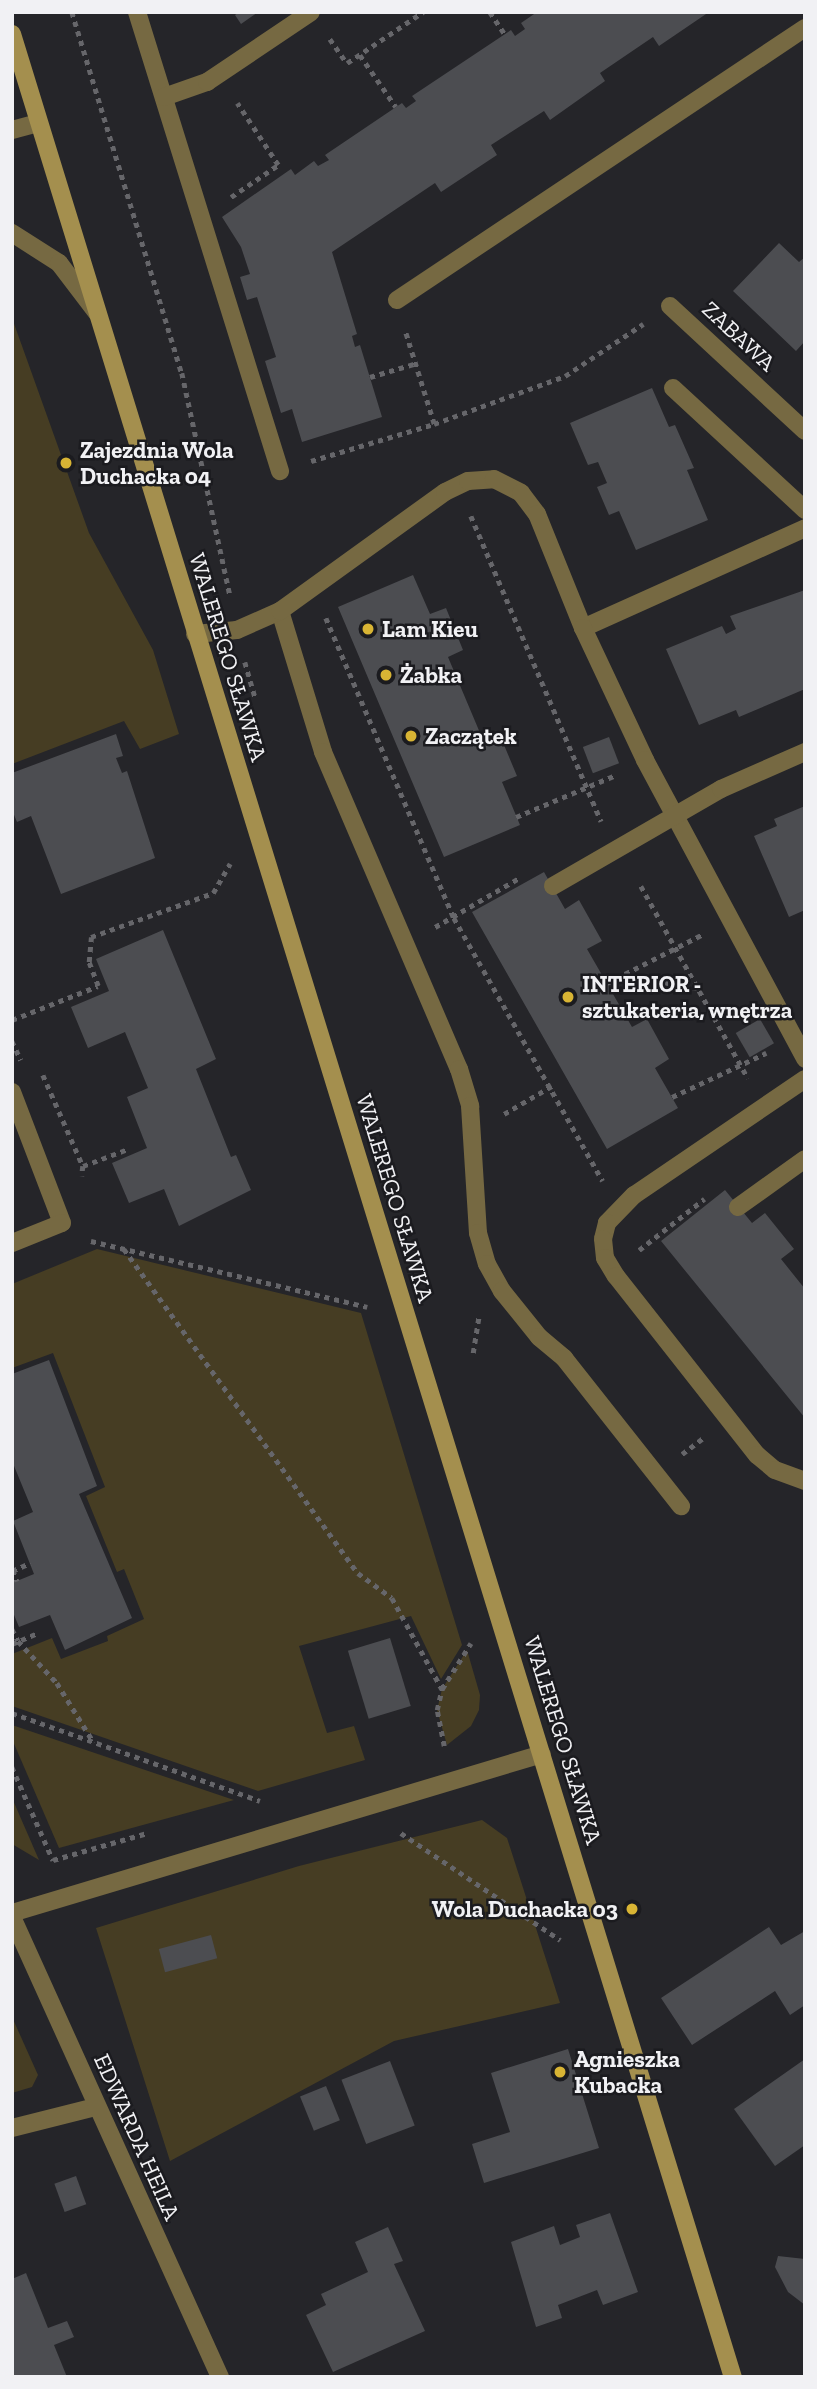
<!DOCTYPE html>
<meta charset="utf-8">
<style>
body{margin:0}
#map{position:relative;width:817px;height:2389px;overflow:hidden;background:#252529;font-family:"Zilla Slab",serif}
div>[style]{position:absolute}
.green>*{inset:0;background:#463d23}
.building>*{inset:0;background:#4c4d51;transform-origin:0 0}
.path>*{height:4.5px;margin-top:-2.25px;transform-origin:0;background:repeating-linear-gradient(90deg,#66666a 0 5px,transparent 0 10px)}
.lane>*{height:18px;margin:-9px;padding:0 9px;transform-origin:9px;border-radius:9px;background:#766942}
.street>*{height:18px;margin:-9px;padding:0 9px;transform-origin:9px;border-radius:9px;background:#766942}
.secondary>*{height:18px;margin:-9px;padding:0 9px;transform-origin:9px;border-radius:9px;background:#a48f4e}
.dots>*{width:19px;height:19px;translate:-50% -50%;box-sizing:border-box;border:4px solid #1b1b1f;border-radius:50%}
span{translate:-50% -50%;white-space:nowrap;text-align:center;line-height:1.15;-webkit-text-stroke:5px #1b1b1f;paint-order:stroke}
.street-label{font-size:23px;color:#f1f1f4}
.poi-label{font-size:23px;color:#f1f1f4;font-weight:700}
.left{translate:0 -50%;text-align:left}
.right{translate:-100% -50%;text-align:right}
.frame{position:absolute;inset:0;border:14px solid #f1f1f4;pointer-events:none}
</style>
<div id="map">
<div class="green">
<div style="clip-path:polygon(12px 318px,89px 533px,153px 650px,179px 734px,140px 749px,124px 721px,12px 764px)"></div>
<div style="clip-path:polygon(97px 1249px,361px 1313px,462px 1645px,441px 1679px,411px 1616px,299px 1646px,327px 1733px,354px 1726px,365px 1760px,258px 1791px,12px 1706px,12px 1654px,52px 1638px,61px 1659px,108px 1641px,107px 1636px,144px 1619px,124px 1569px,117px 1572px,86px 1496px,105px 1487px,53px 1353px,12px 1368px,12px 1284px)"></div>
<div style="clip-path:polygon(467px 1650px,480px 1695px,479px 1710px,471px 1726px,447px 1745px,437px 1710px,442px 1689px)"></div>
<div style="clip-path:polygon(12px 1725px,234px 1800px,59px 1848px,12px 1739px)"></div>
<div style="clip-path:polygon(12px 1798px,39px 1860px,12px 1844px)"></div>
<div style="clip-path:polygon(482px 1820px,507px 1838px,560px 2003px,394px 2041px,170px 2161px,96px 1928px,299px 1866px)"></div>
<div style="clip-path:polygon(12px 2017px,38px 2075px,32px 2087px,12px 2093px)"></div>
</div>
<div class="building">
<div style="clip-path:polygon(239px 12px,258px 12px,241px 24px,235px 15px)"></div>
<div style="clip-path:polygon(537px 12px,709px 12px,659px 46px,653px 37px,600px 73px,605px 81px,550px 120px,544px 111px,491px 145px,497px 155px,441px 192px,435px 183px,332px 252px,357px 334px,352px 336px,355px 347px,360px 345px,382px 417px,302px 442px,292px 409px,281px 413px,265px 361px,276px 357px,257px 297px,247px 300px,240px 277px,250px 274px,241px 247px,222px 217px,291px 169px,295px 175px,314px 161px,318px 166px,329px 160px,325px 155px,402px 103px,406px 108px,416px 101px,412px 96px,511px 30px,515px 36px,525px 29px,521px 23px)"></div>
<div style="clip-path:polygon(779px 243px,799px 262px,805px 257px,805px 341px,796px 351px,733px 291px)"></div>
<div style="clip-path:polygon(652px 388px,669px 427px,675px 425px,694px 468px,687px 470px,708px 520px,636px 550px,619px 511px,609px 515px,597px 487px,607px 483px,598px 462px,588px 465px,570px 423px)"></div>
<div style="clip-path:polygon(413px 575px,430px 614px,446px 608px,463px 650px,448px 657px,483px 740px,499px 733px,517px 776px,502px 782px,520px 825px,444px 857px,338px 607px)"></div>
<div style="clip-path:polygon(805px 590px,805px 689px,739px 717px,736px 710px,699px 725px,666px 649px,722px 626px,726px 634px,736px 629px,730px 616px)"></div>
<div style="clip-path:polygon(116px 734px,123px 756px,116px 758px,122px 773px,127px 771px,155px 858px,61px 894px,31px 816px,17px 822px,12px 810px,12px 773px)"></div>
<div style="left:609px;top:737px;width:28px;height:28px;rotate:69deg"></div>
<div style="clip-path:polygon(805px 806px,805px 910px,789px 917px,754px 836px,777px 826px,774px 819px)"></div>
<div style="clip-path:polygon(544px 872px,565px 909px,579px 900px,602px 941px,587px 949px,632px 1027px,647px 1019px,669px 1059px,655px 1068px,678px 1108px,607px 1149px,472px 912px)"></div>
<div style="clip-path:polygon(163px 930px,216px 1059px,196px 1069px,231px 1157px,236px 1155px,251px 1190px,179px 1226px,164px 1189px,129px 1203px,112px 1163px,147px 1148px,127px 1097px,148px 1088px,125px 1032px,88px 1048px,71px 1007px,109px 991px,96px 959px)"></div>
<div style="left:760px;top:1019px;width:28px;height:28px;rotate:60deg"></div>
<div style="clip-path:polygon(725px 1190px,752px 1223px,765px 1213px,794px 1249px,781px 1259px,805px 1289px,805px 1418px,661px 1241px)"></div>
<div style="clip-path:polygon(49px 1360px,97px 1486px,79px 1494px,132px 1618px,65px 1650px,50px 1615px,19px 1627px,12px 1610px,12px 1583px,34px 1574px,13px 1521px,33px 1512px,12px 1461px,12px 1374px)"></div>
<div style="left:390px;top:1638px;width:71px;height:44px;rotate:73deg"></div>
<div style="clip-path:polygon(769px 1927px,781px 1945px,805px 1931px,805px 2005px,790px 2015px,775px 1991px,692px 2045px,661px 1998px)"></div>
<div style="left:211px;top:1935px;width:24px;height:54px;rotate:75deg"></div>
<div style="clip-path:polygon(568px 2049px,599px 2148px,484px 2183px,472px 2144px,510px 2132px,491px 2073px)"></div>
<div style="clip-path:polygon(805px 2059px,805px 2145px,775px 2166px,734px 2109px)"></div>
<div style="left:390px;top:2061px;width:69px;height:52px;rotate:69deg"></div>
<div style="left:326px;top:2086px;width:37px;height:28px;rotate:68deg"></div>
<div style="left:76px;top:2176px;width:30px;height:23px;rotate:70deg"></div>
<div style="clip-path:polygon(610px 2213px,638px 2292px,603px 2305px,597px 2290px,558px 2305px,562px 2318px,536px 2327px,511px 2242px,554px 2226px,560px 2245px,580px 2237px,576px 2225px)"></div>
<div style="clip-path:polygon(388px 2227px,403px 2261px,394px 2264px,425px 2331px,333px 2372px,306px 2315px,326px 2305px,321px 2294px,368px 2272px,355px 2242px)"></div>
<div style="clip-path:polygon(778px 2256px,805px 2259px,805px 2305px,788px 2292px,775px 2267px)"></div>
<div style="clip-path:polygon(26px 2273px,48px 2328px,67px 2321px,74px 2337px,54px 2345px,67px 2377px,12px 2377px,12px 2279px)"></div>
</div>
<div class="path">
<div style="left:72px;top:12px;width:377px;rotate:73.1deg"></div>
<div style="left:182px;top:373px;width:227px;rotate:77.8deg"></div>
<div style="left:490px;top:12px;width:27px;rotate:56deg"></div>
<div style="left:330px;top:39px;width:29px;rotate:55deg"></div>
<div style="left:347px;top:63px;width:92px;rotate:-33.9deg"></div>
<div style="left:360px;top:55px;width:63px;rotate:55.3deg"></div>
<div style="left:12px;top:184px;width:1px"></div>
<div style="left:231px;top:197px;width:57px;rotate:-34.2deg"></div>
<div style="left:278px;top:165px;width:74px;rotate:-123.5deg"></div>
<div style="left:370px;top:377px;width:46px;rotate:-16.5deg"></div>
<div style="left:434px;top:424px;width:140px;rotate:-20.1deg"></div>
<div style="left:565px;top:376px;width:94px;rotate:-33.7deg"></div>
<div style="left:311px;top:461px;width:128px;rotate:-16.7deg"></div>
<div style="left:434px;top:424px;width:97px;rotate:-107.3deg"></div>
<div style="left:471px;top:516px;width:332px;rotate:66.9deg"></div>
<div style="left:326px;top:618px;width:326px;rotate:66.9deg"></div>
<div style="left:454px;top:918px;width:302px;rotate:60.5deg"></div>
<div style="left:245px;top:662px;width:36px;rotate:74deg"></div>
<div style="left:516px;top:817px;width:108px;rotate:-22.8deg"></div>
<div style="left:641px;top:886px;width:220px;rotate:60.9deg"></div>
<div style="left:435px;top:927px;width:99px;rotate:-30.2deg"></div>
<div style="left:624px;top:975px;width:74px;rotate:10.1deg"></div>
<div style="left:607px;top:983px;width:108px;rotate:-27deg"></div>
<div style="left:12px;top:1020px;width:92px;rotate:-21.6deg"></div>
<div style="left:98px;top:986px;width:26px;rotate:-111deg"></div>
<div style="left:89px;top:962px;width:25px;rotate:-85deg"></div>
<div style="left:91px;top:937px;width:130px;rotate:-19.8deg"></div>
<div style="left:213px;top:893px;width:34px;rotate:-60deg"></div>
<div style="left:12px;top:1041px;width:21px;rotate:65deg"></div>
<div style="left:43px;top:1075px;width:99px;rotate:66.3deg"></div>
<div style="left:83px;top:1166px;width:10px;rotate:96deg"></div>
<div style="left:672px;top:1097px;width:104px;rotate:-25.1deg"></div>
<div style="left:504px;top:1114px;width:56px;rotate:-30.3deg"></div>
<div style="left:83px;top:1166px;width:48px;rotate:-20.7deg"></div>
<div style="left:91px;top:1241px;width:284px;rotate:13.4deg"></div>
<div style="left:124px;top:1249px;width:400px;rotate:54.2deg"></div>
<div style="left:358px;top:1573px;width:42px;rotate:36.3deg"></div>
<div style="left:392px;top:1598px;width:104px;rotate:61.2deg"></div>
<div style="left:639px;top:1250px;width:83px;rotate:-38.1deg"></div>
<div style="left:473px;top:1353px;width:37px;rotate:-81deg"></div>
<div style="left:682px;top:1454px;width:26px;rotate:-37deg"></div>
<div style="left:13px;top:1570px;width:12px;rotate:70deg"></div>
<div style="left:12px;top:1571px;width:20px;rotate:-24deg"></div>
<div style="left:12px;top:1629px;width:13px;rotate:63deg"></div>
<div style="left:18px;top:1641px;width:57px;rotate:47.1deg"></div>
<div style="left:57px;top:1683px;width:70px;rotate:58.3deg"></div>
<div style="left:12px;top:1644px;width:26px;rotate:-23deg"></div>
<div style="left:12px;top:1713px;width:263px;rotate:19.5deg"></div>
<div style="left:444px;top:1746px;width:37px;rotate:-101deg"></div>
<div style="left:437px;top:1710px;width:22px;rotate:-77deg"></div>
<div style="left:442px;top:1689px;width:54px;rotate:-57.8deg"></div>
<div style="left:12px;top:1767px;width:102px;rotate:66.2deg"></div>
<div style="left:53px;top:1860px;width:98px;rotate:-16deg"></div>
<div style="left:401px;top:1833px;width:192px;rotate:33.9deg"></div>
</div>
<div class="lane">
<div style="left:673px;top:388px;width:180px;rotate:42.7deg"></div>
<div style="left:280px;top:611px;width:147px;rotate:73deg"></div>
<div style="left:323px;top:752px;width:345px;rotate:66.8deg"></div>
<div style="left:459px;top:1069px;width:39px;rotate:73deg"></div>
<div style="left:470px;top:1106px;width:127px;rotate:86.4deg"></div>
<div style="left:478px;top:1233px;width:32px;rotate:74deg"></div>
<div style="left:487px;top:1264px;width:31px;rotate:61deg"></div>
<div style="left:502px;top:1291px;width:59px;rotate:51.2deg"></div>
<div style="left:539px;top:1337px;width:33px;rotate:40deg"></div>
<div style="left:564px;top:1358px;width:189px;rotate:51.7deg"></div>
<div style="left:583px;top:628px;width:243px;rotate:-24.2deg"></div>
<div style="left:195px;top:634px;width:42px;rotate:-5.4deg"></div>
<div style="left:237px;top:630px;width:47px;rotate:-23.8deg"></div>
<div style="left:280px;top:611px;width:203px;rotate:-35.8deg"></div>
<div style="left:445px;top:492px;width:25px;rotate:-26deg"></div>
<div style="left:468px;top:481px;width:26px;rotate:-4deg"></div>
<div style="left:494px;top:479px;width:30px;rotate:27deg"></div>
<div style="left:521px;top:493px;width:26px;rotate:53deg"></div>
<div style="left:537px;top:514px;width:123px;rotate:68deg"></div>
<div style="left:583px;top:628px;width:146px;rotate:64.8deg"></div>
<div style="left:645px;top:760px;width:339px;rotate:61.8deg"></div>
<div style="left:553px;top:886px;width:194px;rotate:-30deg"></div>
<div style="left:721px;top:789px;width:92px;rotate:-23.8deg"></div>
<div style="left:805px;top:1079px;width:207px;rotate:145.8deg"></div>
<div style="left:634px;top:1195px;width:39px;rotate:134deg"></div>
<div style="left:607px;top:1223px;width:16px;rotate:104deg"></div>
<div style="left:603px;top:1239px;width:19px;rotate:84deg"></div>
<div style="left:605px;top:1258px;width:21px;rotate:59deg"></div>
<div style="left:616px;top:1276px;width:228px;rotate:51.8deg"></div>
<div style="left:757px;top:1455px;width:23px;rotate:40deg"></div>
<div style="left:775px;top:1470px;width:32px;rotate:20deg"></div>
<div style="left:12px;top:1092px;width:140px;rotate:69.1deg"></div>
<div style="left:62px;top:1223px;width:54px;rotate:158.2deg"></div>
<div style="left:738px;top:1207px;width:82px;rotate:-35.6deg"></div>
<div style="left:12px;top:1913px;width:553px;rotate:-16.7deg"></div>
<div style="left:12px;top:2128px;width:86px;rotate:-14.2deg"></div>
</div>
<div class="street">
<div style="left:137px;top:12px;width:481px;rotate:72.7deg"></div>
<div style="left:164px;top:97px;width:46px;rotate:-19.2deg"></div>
<div style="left:207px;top:82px;width:125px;rotate:-33.9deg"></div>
<div style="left:12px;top:130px;width:27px;rotate:-15deg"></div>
<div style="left:12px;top:233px;width:56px;rotate:32.6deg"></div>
<div style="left:59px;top:263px;width:63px;rotate:52.8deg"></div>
<div style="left:397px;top:300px;width:490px;rotate:-33.7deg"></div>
<div style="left:670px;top:306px;width:184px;rotate:42.8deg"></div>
<div style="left:12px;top:1917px;width:505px;rotate:65.67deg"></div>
</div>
<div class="secondary">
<div style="left:12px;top:34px;width:2451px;rotate:72.9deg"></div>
</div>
<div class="dots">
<div style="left:66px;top:463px;background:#d8b434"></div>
<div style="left:368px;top:629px;background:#d8b434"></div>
<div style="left:386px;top:675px;background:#d8b434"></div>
<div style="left:411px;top:736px;background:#d8b434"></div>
<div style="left:568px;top:997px;background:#d8b434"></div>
<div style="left:632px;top:1909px;background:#d8b434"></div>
<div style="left:560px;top:2072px;background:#d8b434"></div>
</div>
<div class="street-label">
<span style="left:739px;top:336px;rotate:43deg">ZABAWA</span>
<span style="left:228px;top:657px;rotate:73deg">WALEREGO SŁAWKA</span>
<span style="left:395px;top:1198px;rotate:73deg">WALEREGO SŁAWKA</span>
<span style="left:563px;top:1740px;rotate:73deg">WALEREGO SŁAWKA</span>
<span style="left:137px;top:2137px;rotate:66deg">EDWARDA HEILA</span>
</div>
<div class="poi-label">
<span class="left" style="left:80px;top:463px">Zajezdnia Wola<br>Duchacka 04</span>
<span class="left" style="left:382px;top:629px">Lam Kieu</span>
<span class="left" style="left:400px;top:675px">Żabka</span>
<span class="left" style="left:425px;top:736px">Zaczątek</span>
<span class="left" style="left:582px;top:997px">INTERIOR -<br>sztukateria, wnętrza</span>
<span class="right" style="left:618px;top:1909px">Wola Duchacka 03</span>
<span class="left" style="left:574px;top:2072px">Agnieszka<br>Kubacka</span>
</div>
<div class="frame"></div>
</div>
